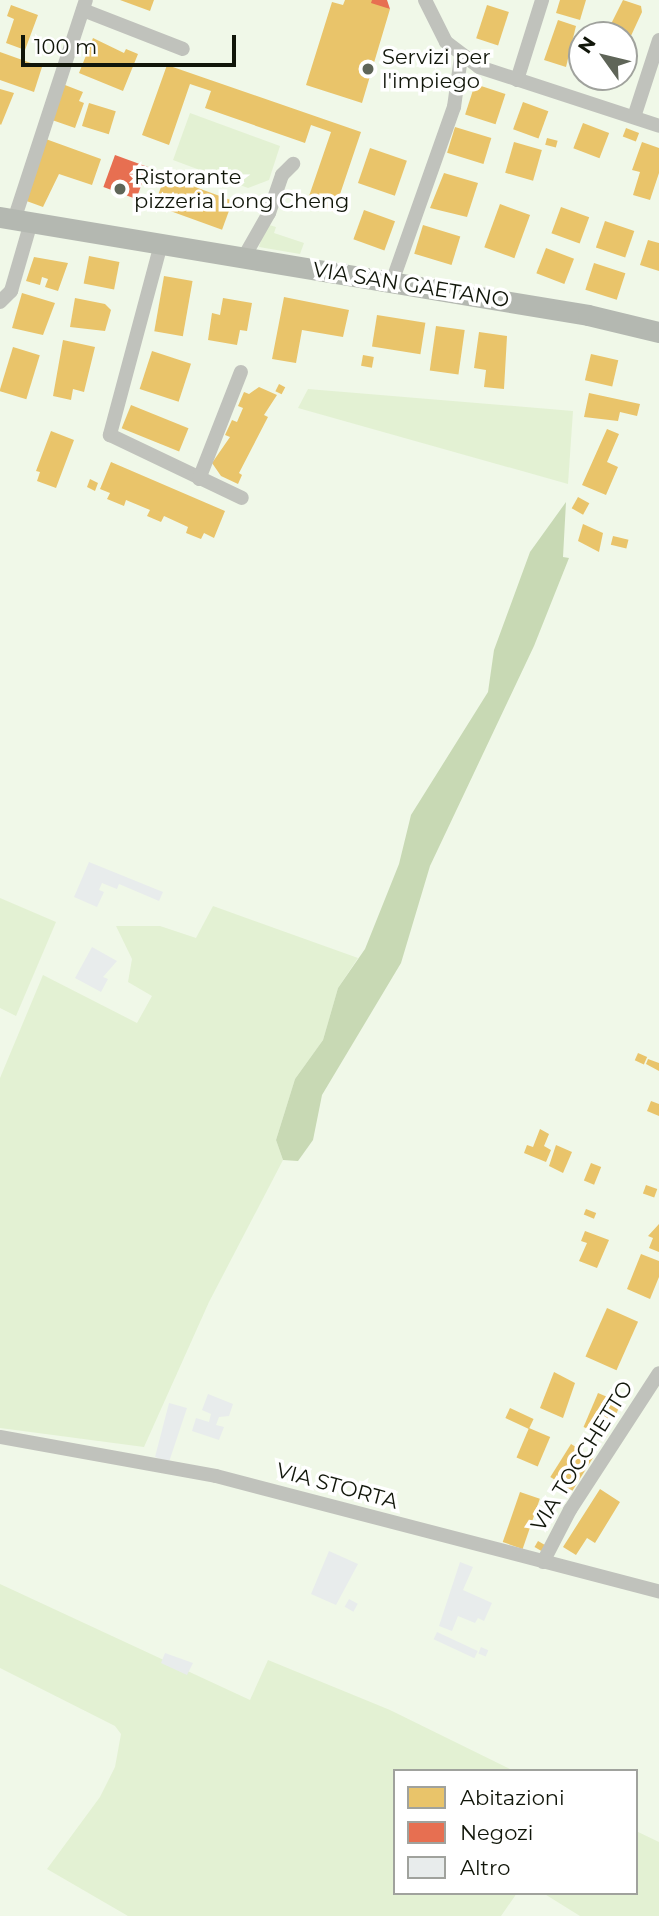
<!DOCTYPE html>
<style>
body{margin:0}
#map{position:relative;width:659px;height:1916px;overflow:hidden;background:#f0f8e8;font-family:Montserrat,sans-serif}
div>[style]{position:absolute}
.green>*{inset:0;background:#e3f1d3}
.forest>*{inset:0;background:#c8d9b4}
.homes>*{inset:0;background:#e9c46a;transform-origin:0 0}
.shops>*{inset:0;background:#e76f51;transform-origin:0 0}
.building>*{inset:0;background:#e8ecec;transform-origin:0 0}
.street>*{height:14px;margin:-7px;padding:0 7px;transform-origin:7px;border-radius:7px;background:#c0c2bc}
.secondary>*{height:21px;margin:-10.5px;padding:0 10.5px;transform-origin:10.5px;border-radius:10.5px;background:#b4b8b1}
.dots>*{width:19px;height:19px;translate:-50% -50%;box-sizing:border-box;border:4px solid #fff;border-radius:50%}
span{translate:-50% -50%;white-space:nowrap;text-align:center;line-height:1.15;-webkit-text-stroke:7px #fff;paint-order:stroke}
.poi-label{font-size:21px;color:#11160a}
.left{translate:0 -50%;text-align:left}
.street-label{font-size:21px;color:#11160a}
.legend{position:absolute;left:393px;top:1769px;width:245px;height:126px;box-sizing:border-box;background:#fff;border:2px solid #a0a29d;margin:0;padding:9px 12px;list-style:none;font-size:21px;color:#11160a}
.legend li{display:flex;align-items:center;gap:14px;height:35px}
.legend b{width:35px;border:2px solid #a0a29d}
.north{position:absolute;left:568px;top:21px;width:70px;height:70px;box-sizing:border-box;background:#fff;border:2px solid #a0a29d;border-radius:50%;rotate:304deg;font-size:19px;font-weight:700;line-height:28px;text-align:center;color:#11160a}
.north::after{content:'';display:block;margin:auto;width:24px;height:32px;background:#5f6558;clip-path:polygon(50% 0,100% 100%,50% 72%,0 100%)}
.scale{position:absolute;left:21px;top:35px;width:215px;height:32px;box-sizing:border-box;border:4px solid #11160a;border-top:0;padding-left:9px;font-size:21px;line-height:24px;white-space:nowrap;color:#11160a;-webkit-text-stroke:5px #fff;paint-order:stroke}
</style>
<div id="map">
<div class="green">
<div style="clip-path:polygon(190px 113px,280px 146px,269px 180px,248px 188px,173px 160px)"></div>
<div style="clip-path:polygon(266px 224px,276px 227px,274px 233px,304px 243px,300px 254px,259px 247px)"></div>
<div style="clip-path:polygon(308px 389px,573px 411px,568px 484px,298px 408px)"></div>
<div style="clip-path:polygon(0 898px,56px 922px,16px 1016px,0 1008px)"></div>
<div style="clip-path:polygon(213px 906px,358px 958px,338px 988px,323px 1040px,295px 1079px,276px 1140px,283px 1160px,209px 1302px,144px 1447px,0 1428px,0 1078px,43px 975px,137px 1023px,152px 996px,128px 982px,132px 959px,116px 926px,160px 926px,196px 938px)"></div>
<div style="clip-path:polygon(0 1584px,250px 1700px,268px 1660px,390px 1710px,514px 1771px,395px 1771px,395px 1893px,517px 1893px,501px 1916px,128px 1916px,47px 1869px,100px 1797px,115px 1767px,121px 1734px,115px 1726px,0 1668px)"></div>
<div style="clip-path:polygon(636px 1831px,659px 1842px,659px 1916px,580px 1916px,543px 1893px,636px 1893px)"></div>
</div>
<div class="forest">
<div style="clip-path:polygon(566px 502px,563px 557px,569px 558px,534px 646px,430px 866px,401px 963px,322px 1095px,313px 1140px,298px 1161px,283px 1160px,276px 1140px,295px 1079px,323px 1040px,338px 988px,365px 949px,399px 864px,411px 815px,488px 692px,494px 650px,530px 552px)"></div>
</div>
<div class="homes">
<div style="clip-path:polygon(120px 0,154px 0,150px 11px)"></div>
<div style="clip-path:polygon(345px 0,372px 0,390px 9px,362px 103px,306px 85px,332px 2px,343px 5px)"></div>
<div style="clip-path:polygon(560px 0,586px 0,580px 20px,556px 13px)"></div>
<div style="clip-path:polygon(623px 0,641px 6px,642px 12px,630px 38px,613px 33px,610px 26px)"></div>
<div style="clip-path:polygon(11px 5px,38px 15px,25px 50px,6px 43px,14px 19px,7px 16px)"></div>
<div style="left:487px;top:5px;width:23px;height:35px;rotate:18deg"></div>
<div style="clip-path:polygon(558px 20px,576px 26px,566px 67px,544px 60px)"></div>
<div style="clip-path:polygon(93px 38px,124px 53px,126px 49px,138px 54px,123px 91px,79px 73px)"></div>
<div style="clip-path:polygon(0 52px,42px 67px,34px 92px,0 80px)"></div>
<div style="clip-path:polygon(167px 65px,361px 132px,334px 212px,307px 202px,331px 132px,311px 125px,305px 143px,205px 108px,211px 91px,190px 84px,169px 145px,142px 135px)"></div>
<div style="clip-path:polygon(598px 77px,617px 77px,616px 83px)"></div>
<div style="left:475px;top:84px;width:32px;height:32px;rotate:18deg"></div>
<div style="clip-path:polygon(65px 85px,83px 92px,79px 101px,84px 103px,75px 128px,52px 120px)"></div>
<div style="clip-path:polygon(0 89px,14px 93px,1px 125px,0 124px)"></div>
<div style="left:523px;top:102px;width:27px;height:29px;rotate:20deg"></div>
<div style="left:89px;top:103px;width:28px;height:24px;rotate:17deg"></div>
<div style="left:583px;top:123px;width:28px;height:27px;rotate:21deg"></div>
<div style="left:455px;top:127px;width:38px;height:27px;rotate:17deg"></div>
<div style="left:626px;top:128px;width:14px;height:9px;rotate:21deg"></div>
<div style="clip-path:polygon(43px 138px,101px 159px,92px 185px,59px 174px,43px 207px,21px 199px)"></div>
<div style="left:547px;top:138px;width:11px;height:7px;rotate:15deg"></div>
<div style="left:514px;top:142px;width:29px;height:32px;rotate:16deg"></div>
<div style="clip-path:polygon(642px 142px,659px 148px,659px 173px,650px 200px,633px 195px,640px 172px,632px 170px)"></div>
<div style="left:370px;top:148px;width:39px;height:37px;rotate:19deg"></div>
<div style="clip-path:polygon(444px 173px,478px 183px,467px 217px,430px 208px)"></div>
<div style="left:165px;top:176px;width:72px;height:31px;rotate:20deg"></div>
<div style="left:500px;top:204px;width:32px;height:46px;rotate:20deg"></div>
<div style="left:561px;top:207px;width:30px;height:28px;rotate:20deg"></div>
<div style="left:364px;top:210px;width:33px;height:31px;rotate:20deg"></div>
<div style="left:605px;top:221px;width:31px;height:28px;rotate:19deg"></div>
<div style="left:423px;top:225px;width:39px;height:30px;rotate:17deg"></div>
<div style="clip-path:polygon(648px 240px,659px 243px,659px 271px,640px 265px)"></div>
<div style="left:546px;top:248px;width:30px;height:27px;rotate:21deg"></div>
<div style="left:89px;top:256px;width:31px;height:28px;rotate:11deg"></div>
<div style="clip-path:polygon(34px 257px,68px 263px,58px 291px,45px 287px,48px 279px,42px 277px,40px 285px,26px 281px)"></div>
<div style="left:594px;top:263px;width:33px;height:28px;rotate:18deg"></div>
<div style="left:164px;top:276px;width:29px;height:56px;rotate:10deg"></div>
<div style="clip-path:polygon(22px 293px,55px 303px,43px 335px,12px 328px)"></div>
<div style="clip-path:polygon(284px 297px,349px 310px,343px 337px,302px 330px,296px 363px,272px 359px)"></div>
<div style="clip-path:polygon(75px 298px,105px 304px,111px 310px,105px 331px,70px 327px)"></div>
<div style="clip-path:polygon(223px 298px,252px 303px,247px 331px,240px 330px,237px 345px,208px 340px,212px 313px,220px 315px)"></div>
<div style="left:377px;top:315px;width:49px;height:32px;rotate:9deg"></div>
<div style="left:436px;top:326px;width:29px;height:45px;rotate:8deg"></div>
<div style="clip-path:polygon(479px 332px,507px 336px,504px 389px,484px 387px,486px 370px,474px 368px)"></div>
<div style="clip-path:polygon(63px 340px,95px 347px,84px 392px,73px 389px,71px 400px,53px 396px)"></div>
<div style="left:13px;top:347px;width:28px;height:46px;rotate:17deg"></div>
<div style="left:152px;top:351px;width:41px;height:40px;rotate:18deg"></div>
<div style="left:591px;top:354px;width:28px;height:27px;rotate:13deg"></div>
<div style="left:363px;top:355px;width:11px;height:11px;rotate:10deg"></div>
<div style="left:279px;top:384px;width:7px;height:8px;rotate:27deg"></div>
<div style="clip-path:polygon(259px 387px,277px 395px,264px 415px,268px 417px,239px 473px,242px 475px,238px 484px,221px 476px,212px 463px,230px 437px,225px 435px,232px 420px,237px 422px,243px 408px,238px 406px,244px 392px,249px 394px)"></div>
<div style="clip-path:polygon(589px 393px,640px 404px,637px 416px,620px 412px,618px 421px,584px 417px)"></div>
<div style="left:131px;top:405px;width:62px;height:25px;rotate:22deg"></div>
<div style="clip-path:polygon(607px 429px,619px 434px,607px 462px,618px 467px,606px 495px,582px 485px)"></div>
<div style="clip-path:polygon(51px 431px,74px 440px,56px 488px,37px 481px,40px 472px,36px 471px)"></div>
<div style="clip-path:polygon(111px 462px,225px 511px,214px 538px,204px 533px,201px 539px,186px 533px,188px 527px,164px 516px,161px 522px,147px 516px,150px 510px,126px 500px,124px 506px,107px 499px,110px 493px,100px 489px)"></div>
<div style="clip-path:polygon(90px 479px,98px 483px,95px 491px,87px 487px)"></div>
<div style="left:578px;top:497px;width:13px;height:13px;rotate:29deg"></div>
<div style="clip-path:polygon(583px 524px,603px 533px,599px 552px,578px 541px)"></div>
<div style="left:613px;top:536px;width:16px;height:9px;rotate:14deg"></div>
<div style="left:638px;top:1053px;width:10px;height:8px;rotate:24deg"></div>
<div style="clip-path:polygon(648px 1059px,659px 1063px,659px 1071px,646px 1064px)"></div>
<div style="clip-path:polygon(651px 1101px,659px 1104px,659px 1116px,647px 1111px)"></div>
<div style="clip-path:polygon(540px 1129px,549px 1134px,544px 1146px,551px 1150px,546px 1162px,524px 1153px,527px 1145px,533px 1147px)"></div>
<div style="clip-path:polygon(556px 1145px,572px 1152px,563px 1173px,549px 1166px)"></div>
<div style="left:591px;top:1163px;width:11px;height:19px;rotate:22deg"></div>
<div style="left:646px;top:1185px;width:12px;height:9px;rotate:20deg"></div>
<div style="left:586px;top:1209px;width:11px;height:6px;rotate:22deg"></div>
<div style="clip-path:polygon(659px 1224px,659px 1252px,649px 1248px,653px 1238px,648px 1236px)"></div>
<div style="clip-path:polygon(585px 1231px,609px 1240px,597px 1268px,579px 1261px,587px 1243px,581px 1241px)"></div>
<div style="clip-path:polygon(641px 1254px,659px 1261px,659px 1277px,650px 1299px,627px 1289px)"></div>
<div style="left:607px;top:1308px;width:34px;height:53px;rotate:24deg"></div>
<div style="clip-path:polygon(554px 1372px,575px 1383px,563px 1418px,540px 1408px)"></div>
<div style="left:598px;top:1393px;width:25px;height:37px;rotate:23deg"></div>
<div style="left:510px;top:1408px;width:26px;height:11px;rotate:25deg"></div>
<div style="left:529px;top:1428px;width:23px;height:32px;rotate:23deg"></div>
<div style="left:571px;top:1444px;width:26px;height:39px;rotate:32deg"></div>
<div style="clip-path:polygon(600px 1489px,620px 1502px,595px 1543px,587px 1538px,576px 1555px,563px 1547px)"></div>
<div style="left:520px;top:1492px;width:21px;height:53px;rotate:19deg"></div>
<div style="left:538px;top:1541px;width:8px;height:7px;rotate:30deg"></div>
</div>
<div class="shops">
<div style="clip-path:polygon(372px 0,387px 0,390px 9px,371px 3px)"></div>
<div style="left:115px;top:155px;width:35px;height:34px;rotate:20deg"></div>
</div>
<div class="building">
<div style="clip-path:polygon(89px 862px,163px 892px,159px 901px,119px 884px,117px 889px,102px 883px,99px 890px,104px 892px,97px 907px,74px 897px)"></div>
<div style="clip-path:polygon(92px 947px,117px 961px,103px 977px,108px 979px,101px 992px,75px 978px)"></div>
<div style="clip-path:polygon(208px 1394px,233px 1404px,229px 1416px,219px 1417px,216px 1425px,224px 1427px,219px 1440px,192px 1431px,196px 1418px,209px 1422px,211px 1414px,202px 1410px)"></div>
<div style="clip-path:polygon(169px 1403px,187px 1408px,169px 1462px,155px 1457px)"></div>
<div style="clip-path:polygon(329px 1551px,358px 1564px,336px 1605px,311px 1594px)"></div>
<div style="clip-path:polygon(460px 1562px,473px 1567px,463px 1590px,492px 1603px,484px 1621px,478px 1618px,475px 1623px,458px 1616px,452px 1631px,439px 1626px)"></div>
<div style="left:349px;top:1599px;width:10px;height:9px;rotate:29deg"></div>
<div style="left:437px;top:1632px;width:45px;height:8px;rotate:25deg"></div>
<div style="left:481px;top:1647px;width:8px;height:7px;rotate:23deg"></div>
<div style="clip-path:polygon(165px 1653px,193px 1663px,187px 1675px,161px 1663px)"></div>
</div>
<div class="street">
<div style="left:425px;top:0;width:47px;rotate:63.4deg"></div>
<div style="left:446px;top:42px;width:41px;rotate:37.1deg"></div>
<div style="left:479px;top:67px;width:189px;rotate:18.1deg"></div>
<div style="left:83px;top:10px;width:107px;rotate:21.3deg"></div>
<div style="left:517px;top:80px;width:84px;rotate:-72.6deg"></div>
<div style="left:634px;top:117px;width:81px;rotate:-72deg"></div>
<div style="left:14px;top:220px;width:231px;rotate:-71.9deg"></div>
<div style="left:161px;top:244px;width:198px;rotate:105deg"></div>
<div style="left:110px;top:435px;width:146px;rotate:25.5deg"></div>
<div style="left:244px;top:257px;width:51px;rotate:-60.4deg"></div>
<div style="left:269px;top:213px;width:40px;rotate:-71.1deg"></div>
<div style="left:282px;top:175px;width:16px;rotate:-45deg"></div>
<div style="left:392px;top:282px;width:186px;rotate:-70.5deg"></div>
<div style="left:454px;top:107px;width:50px;rotate:-82deg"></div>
<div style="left:0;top:302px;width:16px;rotate:-45deg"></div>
<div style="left:11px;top:291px;width:72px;rotate:-73.8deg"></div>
<div style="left:199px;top:479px;width:115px;rotate:-68.6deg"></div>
<div style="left:0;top:1437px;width:219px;rotate:10.2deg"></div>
<div style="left:216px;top:1476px;width:458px;rotate:14.6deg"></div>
<div style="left:543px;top:1562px;width:59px;rotate:-62.6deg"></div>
<div style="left:570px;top:1510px;width:163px;rotate:-57deg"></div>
</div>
<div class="secondary">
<div style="left:0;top:217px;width:596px;rotate:9.46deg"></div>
<div style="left:588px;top:315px;width:73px;rotate:13.5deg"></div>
</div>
<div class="dots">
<div style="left:368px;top:69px;background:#5f6558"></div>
<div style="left:120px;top:189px;background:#5f6558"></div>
</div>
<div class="poi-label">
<span class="left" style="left:382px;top:69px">Servizi per<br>l'impiego</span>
<span class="left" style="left:134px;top:189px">Ristorante<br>pizzeria Long Cheng</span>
</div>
<div class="street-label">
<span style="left:411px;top:285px;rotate:9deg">VIA SAN GAETANO</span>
<span style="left:582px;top:1456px;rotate:-58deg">VIA TOCCHETTO</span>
<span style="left:337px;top:1486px;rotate:15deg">VIA STORTA</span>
</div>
<ul class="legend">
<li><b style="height:19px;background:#e9c46a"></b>Abitazioni</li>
<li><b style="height:19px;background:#e76f51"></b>Negozi</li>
<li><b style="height:19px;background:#e8ecec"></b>Altro</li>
</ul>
<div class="north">N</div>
<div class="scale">100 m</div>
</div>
